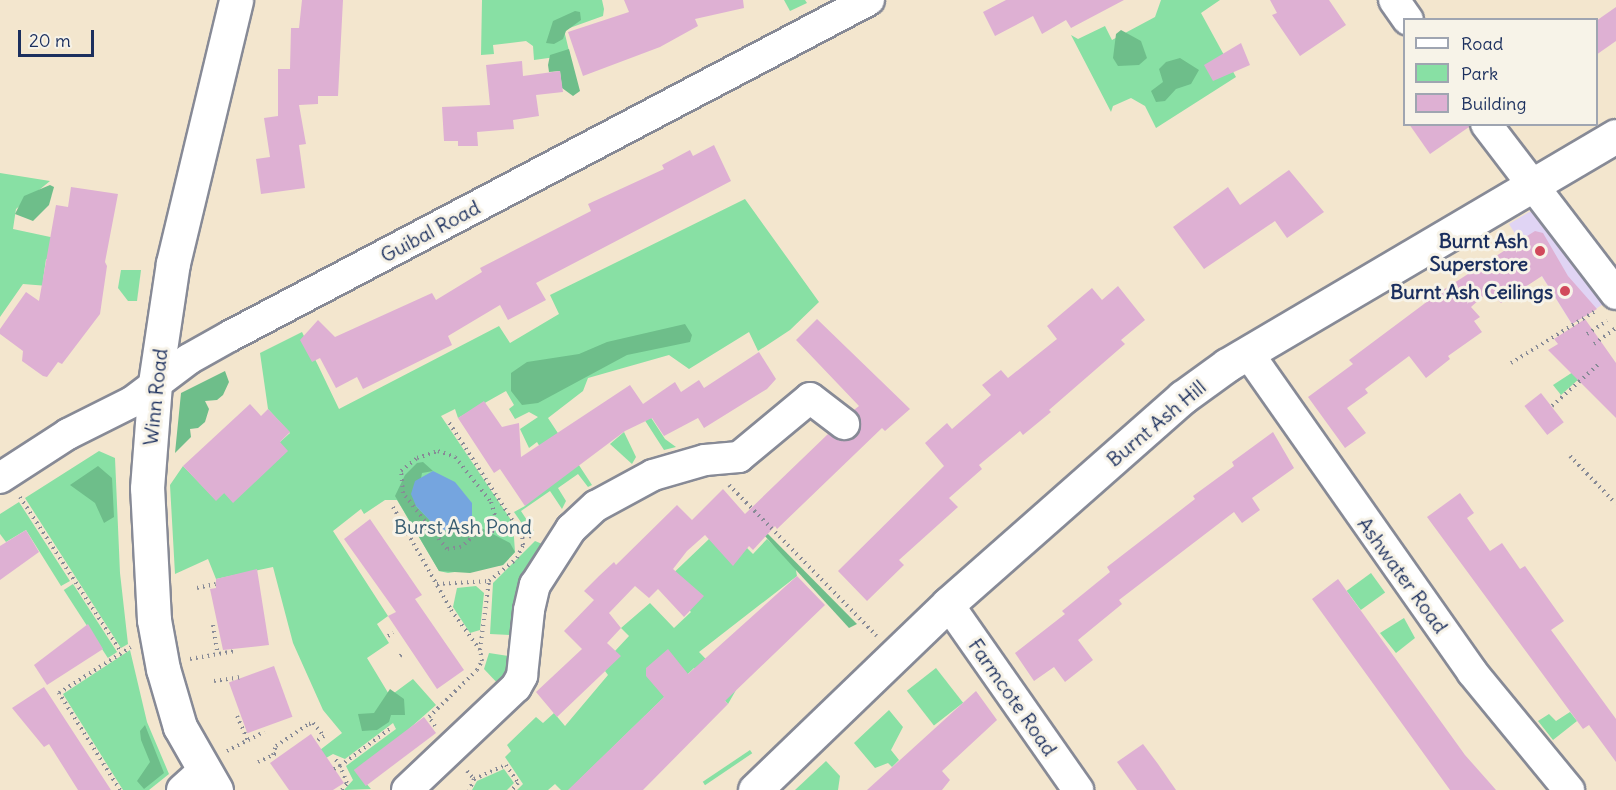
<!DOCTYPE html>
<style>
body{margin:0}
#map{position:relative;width:1616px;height:790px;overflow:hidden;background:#f3e6ce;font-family:Delius,sans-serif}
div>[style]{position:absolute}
.built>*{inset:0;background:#e0d4f4}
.green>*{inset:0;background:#88e0a4;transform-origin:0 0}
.forest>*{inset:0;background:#6ebe8a}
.water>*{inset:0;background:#75a5df}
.building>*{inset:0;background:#deb0d3;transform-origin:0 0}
.path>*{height:4px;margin-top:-2px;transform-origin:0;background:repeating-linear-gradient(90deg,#878a96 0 1.5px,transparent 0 6px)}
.roads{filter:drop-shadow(2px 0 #878a96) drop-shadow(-2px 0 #878a96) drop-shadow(0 2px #878a96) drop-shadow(0 -2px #878a96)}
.street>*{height:30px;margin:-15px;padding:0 15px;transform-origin:15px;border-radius:15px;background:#fff}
.secondary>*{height:33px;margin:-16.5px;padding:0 16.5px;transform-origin:16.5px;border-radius:16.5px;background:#fff}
.dots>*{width:16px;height:16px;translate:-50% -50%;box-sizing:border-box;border:3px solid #f7f3e8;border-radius:50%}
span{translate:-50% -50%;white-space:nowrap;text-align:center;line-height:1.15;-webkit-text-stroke:6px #f7f3e8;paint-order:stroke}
.street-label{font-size:20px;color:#1b2f5e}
.poi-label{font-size:20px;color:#1b2f5e;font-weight:700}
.right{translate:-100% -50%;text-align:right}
.park-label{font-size:20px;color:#365b70}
.legend{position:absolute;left:1403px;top:18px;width:195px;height:108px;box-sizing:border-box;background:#f7f3e8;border:2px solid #9fa5b1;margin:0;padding:8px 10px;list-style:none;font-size:18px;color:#1b2f5e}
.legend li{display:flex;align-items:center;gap:12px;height:30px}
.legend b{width:30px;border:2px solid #9fa5b1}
.scale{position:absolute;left:18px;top:30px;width:76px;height:27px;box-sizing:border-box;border:3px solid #1b2f5e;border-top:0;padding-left:8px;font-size:18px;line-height:21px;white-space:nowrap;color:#1b2f5e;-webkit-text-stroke:4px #f7f3e8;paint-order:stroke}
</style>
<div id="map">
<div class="built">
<div style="clip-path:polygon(1529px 212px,1537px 212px,1605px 303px,1572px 324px,1509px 224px)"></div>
</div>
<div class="green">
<div style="clip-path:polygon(482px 0,602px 0,604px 9px,603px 16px,564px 30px,570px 55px,534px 60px,533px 46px,526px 41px,493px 45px,494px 54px,481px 55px)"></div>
<div style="clip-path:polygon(784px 0,805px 0,807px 3px,790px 11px)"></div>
<div style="clip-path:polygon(1161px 0,1220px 0,1201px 13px,1236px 77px,1156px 128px,1145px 106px,1131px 98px,1113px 106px,1111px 112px,1071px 35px,1078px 39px,1105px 26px,1112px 40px,1155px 17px)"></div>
<div style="clip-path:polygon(0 173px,50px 181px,16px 209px,13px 229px,69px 241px,66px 262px,46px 259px,43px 280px,48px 286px,23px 284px,0 317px)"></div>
<div style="clip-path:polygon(745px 199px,819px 302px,790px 330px,758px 351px,749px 332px,689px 369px,669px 355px,588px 378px,583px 391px,548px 418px,592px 485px,588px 487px,578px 474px,558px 488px,566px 501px,562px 509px,550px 491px,521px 511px,534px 531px,525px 528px,514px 512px,525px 506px,549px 462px,537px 442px,529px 448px,520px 429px,538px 417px,529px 412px,515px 419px,509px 409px,514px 405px,506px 391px,458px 418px,455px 409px,441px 416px,513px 523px,515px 552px,503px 565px,448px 573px,439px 571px,397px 500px,385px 500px,364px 514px,361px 509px,333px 531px,388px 616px,377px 624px,389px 643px,367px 658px,390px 696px,413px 679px,436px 705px,358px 774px,371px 789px,344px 790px,353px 780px,346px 766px,396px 729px,393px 723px,345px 759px,333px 754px,326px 758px,320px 750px,342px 733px,323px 710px,293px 643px,273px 567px,216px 579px,208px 559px,175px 574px,170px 485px,183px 466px,216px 500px,290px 433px,268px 409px,260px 353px,302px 332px,339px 409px,499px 326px,510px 343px,559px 314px,550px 295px)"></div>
<div style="clip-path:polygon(121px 270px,141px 270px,137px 301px,128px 301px,118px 288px)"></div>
<div style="clip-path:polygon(1596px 357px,1599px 361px,1561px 395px,1553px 385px)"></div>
<div style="clip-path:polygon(650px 416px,665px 439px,676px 447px,664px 450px,644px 419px)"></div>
<div style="clip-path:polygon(624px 432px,636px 457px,632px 464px,610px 444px)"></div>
<div style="clip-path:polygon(99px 451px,115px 458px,120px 573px,128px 644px,121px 648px,25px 498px)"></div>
<div style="clip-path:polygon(19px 502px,70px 581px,61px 586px,26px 530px,6px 542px,0 534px,0 514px)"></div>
<div style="clip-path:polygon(736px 537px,753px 554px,767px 539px,795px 565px,797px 576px,699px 652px,736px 690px,728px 704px,694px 668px,580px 779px,588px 790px,561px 790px,555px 784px,548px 790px,517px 790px,523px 784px,505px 757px,511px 751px,507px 745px,536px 717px,543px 723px,554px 713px,565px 726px,608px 675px,605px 671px,615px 651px,629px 636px,621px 628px,650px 603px,674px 628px,691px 612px,663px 583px,709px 539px)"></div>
<div style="clip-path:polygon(535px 541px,547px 546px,524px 581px,510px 635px,490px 634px,493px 583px)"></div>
<div style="left:1371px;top:573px;width:24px;height:30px;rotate:54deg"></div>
<div style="left:73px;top:584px;width:81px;height:11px;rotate:57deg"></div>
<div style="clip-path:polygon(476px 586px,484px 593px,480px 630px,470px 633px,453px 607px,457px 588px)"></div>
<div style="clip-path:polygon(1404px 618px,1415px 638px,1396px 653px,1380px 633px)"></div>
<div style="clip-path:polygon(130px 650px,147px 722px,169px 774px,149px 790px,123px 790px,63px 694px)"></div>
<div style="clip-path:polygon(489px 653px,514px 657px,502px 688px,484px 669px)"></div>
<div style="left:936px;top:668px;width:44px;height:37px;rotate:52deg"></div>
<div style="clip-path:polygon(889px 710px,903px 727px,891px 750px,899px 760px,892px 767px,888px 763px,875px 768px,854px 743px)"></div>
<div style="clip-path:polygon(1570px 712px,1577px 721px,1553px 740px,1538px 721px,1549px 714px,1556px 721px)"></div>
<div style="left:750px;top:750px;width:4px;height:57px;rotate:56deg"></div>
<div style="clip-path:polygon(826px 761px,840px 776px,838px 790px,795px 790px)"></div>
<div style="clip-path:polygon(504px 769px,514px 783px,507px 790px,472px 790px,477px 781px)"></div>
</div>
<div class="forest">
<div style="clip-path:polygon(575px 11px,580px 12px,581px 20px,566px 31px,563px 39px,554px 44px,546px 43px,553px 21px)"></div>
<div style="clip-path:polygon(1121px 30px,1141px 41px,1147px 58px,1139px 65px,1118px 66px,1113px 58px,1116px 34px)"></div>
<div style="clip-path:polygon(569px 49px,580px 91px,573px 96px,562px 88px,560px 71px,549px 72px,548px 65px,550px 55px)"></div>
<div style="clip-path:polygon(1180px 58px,1199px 70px,1191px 84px,1176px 89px,1165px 101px,1156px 102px,1151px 91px,1163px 82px,1159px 69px,1166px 62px)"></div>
<div style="clip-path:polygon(50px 185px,54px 187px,49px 205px,33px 221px,15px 214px,24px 196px)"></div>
<div style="clip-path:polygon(685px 324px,692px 335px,690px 342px,627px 355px,538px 403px,522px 405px,511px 391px,511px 373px,527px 362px,579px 354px,607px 342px)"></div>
<div style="clip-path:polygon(225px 371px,229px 382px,223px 395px,217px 400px,205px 401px,209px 409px,205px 422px,198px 428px,190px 429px,191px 437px,175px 453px,181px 393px)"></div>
<div style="clip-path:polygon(423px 462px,433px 471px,422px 473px,416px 506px,438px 529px,456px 532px,472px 523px,510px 543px,515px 552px,503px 565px,470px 573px,439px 571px,395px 496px,405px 475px,417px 463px)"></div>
<div style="clip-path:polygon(98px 466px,112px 478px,114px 517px,104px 523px,95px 503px,70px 485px)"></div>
<div style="clip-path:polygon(768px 534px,857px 624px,849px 628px,764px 535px)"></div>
<div style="clip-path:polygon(390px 689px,404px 699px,405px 715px,391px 715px,389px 722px,377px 730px,362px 731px,358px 714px,374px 713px)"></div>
<div style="clip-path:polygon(145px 725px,164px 773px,144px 789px,137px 781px,150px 762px,141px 740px,140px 731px)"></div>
</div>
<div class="water">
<div style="clip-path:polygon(433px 471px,455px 482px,472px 503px,472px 523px,456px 532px,438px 529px,416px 506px,411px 494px,415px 481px)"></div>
</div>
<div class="building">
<div style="clip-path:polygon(302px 0,343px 0,338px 96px,318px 96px,318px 104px,299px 105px,306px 144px,299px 145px,305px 188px,261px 194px,256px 159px,270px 157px,264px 118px,278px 116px,278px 69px,290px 69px,291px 28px,299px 28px)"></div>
<div style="clip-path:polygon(624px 0,743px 0,744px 8px,695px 19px,698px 26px,660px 47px,583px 76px,568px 32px,629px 12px)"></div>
<div style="clip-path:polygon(1006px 0,1124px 0,1071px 28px,1066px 20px,1042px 34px,1033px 16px,995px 36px,983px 12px)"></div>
<div style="clip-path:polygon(1270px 0,1329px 0,1346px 25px,1300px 56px,1272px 15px,1277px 13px)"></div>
<div style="clip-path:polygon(1616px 7px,1616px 41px,1596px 55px,1596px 21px)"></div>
<div style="clip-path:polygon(1241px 43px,1250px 65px,1213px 81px,1204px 65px)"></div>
<div style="clip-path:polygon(522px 61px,523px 76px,560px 71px,563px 92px,536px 95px,539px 116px,513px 120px,514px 129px,477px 132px,478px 146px,458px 146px,458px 141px,444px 141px,442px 107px,490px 105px,486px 65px)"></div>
<div style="clip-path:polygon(1409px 124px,1469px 124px,1469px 127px,1430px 154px)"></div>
<div style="clip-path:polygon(714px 145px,731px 181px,536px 283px,546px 300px,508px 320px,500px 305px,448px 336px,452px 345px,363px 389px,357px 377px,336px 388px,320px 358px,312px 362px,300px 340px,318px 320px,335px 337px,432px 293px,436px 300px,482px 272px,480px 268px,591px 211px,588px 204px,664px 169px,662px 165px,690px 150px,693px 156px)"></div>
<div style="clip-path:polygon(1289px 170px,1324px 212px,1287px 238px,1275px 221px,1204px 269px,1173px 227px,1228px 187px,1240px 205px)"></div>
<div style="clip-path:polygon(71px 187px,118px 194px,105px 262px,107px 266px,100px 314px,62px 364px,58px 362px,47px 377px,43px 376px,22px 361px,23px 351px,0 334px,0 329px,26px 292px,39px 301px,56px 205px,68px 207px)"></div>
<div style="clip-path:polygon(1535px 231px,1543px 233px,1568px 276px,1597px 309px,1572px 324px,1542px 276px,1501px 303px,1489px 291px,1471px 307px,1480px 317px,1474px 321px,1482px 332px,1448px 356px,1450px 359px,1426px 378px,1409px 356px,1365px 389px,1368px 393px,1347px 408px,1366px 433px,1345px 448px,1308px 397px,1353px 364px,1349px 360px,1440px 292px)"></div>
<div style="clip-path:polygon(1118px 286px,1145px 320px,1121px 340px,1125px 344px,1049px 410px,1051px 412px,1023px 435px,1020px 431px,979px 465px,982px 469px,949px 498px,958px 507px,899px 560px,904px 565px,867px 601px,838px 571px,944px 466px,925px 443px,947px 423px,952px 429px,991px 395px,982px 385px,1001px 370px,1008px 378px,1057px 339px,1047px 326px,1092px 288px,1102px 300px)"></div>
<div style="clip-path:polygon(817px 319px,910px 409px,885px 431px,882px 428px,777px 529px,775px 526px,753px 550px,749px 546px,733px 566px,705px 535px,687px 551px,673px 569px,704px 596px,684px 617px,658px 589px,649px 598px,635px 586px,609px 613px,621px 628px,607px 643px,621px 656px,557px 717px,536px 692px,582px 649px,564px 631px,594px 600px,584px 591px,599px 576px,614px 562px,616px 565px,677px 505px,692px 520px,723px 489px,745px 514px,828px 434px,842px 441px,858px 434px,860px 418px,854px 410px,859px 406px,796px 340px)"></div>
<div style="clip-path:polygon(1585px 319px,1616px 363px,1616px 418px,1548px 350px,1558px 344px,1554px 339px)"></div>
<div style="clip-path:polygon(759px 352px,776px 379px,767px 389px,704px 428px,698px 418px,664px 436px,652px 418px,625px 431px,525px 506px,500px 469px,494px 473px,458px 418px,484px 401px,502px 427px,519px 423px,521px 457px,630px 385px,643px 404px,675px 382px,681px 392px,699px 380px,704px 388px)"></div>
<div style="left:1541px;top:393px;width:37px;height:21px;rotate:52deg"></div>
<div style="clip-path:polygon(250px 404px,261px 416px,268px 409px,290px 432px,280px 442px,288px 451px,233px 503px,224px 493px,216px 501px,183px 466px)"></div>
<div style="clip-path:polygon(1273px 432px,1294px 468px,1252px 498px,1260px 510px,1242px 523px,1234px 512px,1119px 600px,1122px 604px,1078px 640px,1093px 660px,1065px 682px,1054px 667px,1034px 681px,1015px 653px,1065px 614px,1062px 611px,1110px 572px,1107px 567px,1195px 499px,1193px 496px,1234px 466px,1232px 462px)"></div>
<div style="clip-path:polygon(1460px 493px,1474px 513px,1467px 518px,1490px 551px,1502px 543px,1520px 569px,1525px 566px,1564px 621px,1551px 630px,1616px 719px,1616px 762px,1589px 725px,1583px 729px,1427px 517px)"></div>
<div style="clip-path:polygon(370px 519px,422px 595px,415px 599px,464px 670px,437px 689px,388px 616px,396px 612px,344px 539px)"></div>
<div style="clip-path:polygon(26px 530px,39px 552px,0 580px,0 546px)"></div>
<div style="clip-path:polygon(257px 569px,269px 645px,223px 650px,210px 589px,216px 588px,216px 579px)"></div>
<div style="clip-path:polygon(797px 576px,825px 605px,725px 701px,728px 704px,643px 790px,568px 790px,664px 697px,646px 676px,646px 668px,668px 649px,688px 674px)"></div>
<div style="clip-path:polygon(1338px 579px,1465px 755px,1496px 790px,1450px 790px,1312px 599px)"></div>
<div style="clip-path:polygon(88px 624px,103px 649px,47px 685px,34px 665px)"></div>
<div style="left:274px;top:666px;width:54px;height:48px;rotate:70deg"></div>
<div style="clip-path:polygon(44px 687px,111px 790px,78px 790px,49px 744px,44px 747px,12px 708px)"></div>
<div style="clip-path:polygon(976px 691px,997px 720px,942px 771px,950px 780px,942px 790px,867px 790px)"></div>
<div style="left:424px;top:717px;width:20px;height:88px;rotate:53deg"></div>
<div style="clip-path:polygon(311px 734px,344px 783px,333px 790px,289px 790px,270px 763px)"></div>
<div style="clip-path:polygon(1143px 744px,1158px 764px,1176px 790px,1137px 790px,1117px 762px)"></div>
</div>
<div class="path">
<div style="left:1587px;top:334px;width:24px;rotate:-33deg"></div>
<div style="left:1594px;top:344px;width:26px;rotate:-36deg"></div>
<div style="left:1511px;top:363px;width:101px;rotate:-31.6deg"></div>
<div style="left:1552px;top:406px;width:64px;rotate:-41.9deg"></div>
<div style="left:1570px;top:456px;width:66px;rotate:46.2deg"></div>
<div style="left:729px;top:485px;width:211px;rotate:45.6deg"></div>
<div style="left:20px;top:497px;width:185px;rotate:56.9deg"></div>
<div style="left:393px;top:507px;width:118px;rotate:60.6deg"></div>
<div style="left:451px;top:610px;width:49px;rotate:54.1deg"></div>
<div style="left:480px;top:650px;width:70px;rotate:-82.6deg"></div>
<div style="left:489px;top:581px;width:36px;rotate:-39deg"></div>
<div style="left:517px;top:558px;width:14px;rotate:-65deg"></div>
<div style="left:523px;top:545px;width:10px;rotate:-96deg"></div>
<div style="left:522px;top:535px;width:136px;rotate:-123deg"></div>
<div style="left:500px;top:531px;width:21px;rotate:180deg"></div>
<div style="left:479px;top:531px;width:24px;rotate:138deg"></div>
<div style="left:461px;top:547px;width:14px;rotate:172deg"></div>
<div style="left:447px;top:549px;width:71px;rotate:-128.2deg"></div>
<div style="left:403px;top:493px;width:22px;rotate:-95deg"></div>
<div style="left:401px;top:471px;width:21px;rotate:-39deg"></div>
<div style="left:417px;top:458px;width:22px;rotate:-18deg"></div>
<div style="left:438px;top:451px;width:18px;rotate:19deg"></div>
<div style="left:455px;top:457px;width:58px;rotate:51.3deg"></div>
<div style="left:491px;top:502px;width:30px;rotate:73deg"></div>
<div style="left:500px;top:531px;width:35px;rotate:10deg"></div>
<div style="left:437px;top:584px;width:52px;rotate:-3.3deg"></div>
<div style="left:197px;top:588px;width:19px;rotate:-12deg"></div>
<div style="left:213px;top:625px;width:30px;rotate:81deg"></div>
<div style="left:388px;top:636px;width:6px;rotate:-31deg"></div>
<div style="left:400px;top:656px;width:5px;rotate:-37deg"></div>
<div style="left:190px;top:659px;width:46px;rotate:-10.1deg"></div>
<div style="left:214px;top:681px;width:28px;rotate:-8deg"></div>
<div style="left:237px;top:716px;width:27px;rotate:66deg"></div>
<div style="left:435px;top:726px;width:11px;rotate:-124deg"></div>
<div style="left:429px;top:717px;width:67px;rotate:-44.4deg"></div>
<div style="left:477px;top:670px;width:10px;rotate:-61deg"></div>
<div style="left:482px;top:661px;width:11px;rotate:-100deg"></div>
<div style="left:227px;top:751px;width:42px;rotate:-27.2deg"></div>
<div style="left:273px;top:755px;width:9px;rotate:-72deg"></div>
<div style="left:276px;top:746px;width:40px;rotate:-34deg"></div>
<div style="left:309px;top:724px;width:4px;rotate:-14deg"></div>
<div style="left:313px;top:723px;width:17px;rotate:50deg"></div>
<div style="left:324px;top:736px;width:11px;rotate:146deg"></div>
<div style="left:258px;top:762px;width:23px;rotate:-25deg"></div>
<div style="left:334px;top:769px;width:7px;rotate:-27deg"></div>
<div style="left:340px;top:766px;width:11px;rotate:-124deg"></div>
<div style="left:467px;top:771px;width:11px;rotate:49deg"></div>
<div style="left:474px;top:779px;width:12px;rotate:114deg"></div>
<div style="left:474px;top:779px;width:35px;rotate:-24deg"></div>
<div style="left:506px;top:765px;width:22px;rotate:56deg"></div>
<div style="left:518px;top:783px;width:9px;rotate:131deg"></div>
<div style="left:120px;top:790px;width:115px;rotate:-122.2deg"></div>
<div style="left:59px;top:693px;width:85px;rotate:-32.6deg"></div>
<div style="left:342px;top:790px;width:9px;rotate:-54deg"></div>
<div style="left:347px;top:783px;width:18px;rotate:-112deg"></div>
<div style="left:340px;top:766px;width:64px;rotate:-36.7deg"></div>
</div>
<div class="roads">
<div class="street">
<div style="left:1394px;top:0;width:24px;rotate:55deg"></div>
<div style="left:1486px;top:124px;width:214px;rotate:52.6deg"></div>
<div style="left:1248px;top:353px;width:390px;rotate:54.9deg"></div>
<div style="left:1472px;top:672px;width:153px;rotate:50.6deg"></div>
<div style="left:0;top:478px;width:81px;rotate:-32.9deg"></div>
<div style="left:68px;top:434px;width:72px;rotate:-26.6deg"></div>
<div style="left:132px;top:402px;width:71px;rotate:-37deg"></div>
<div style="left:189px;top:359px;width:47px;rotate:-29.3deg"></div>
<div style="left:230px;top:336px;width:722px;rotate:-27.74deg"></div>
<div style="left:948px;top:604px;width:227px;rotate:55deg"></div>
<div style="left:182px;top:790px;width:28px;rotate:-42deg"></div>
<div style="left:407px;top:790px;width:150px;rotate:-43.4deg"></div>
<div style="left:516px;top:687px;width:13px;rotate:-61deg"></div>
<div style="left:522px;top:676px;width:66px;rotate:-83.9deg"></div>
<div style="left:529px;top:610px;width:26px;rotate:-77deg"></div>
<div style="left:535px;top:585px;width:67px;rotate:-57.3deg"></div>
<div style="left:571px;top:529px;width:34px;rotate:-43deg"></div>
<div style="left:596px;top:506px;width:65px;rotate:-28.5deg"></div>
<div style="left:653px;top:475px;width:54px;rotate:-16.1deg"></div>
<div style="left:705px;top:460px;width:34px;rotate:-5deg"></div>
<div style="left:739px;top:457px;width:92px;rotate:-39.7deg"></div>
<div style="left:810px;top:398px;width:43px;rotate:37.4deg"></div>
</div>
<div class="secondary">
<div style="left:216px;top:790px;width:73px;rotate:-119.7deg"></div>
<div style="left:180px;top:727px;width:60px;rotate:-106.3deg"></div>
<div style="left:163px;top:669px;width:50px;rotate:-100.4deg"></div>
<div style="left:154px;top:620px;width:132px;rotate:-93deg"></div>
<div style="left:147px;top:488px;width:105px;rotate:-85.6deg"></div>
<div style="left:155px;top:383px;width:121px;rotate:-81.5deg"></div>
<div style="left:173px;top:263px;width:270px;rotate:-76.5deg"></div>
<div style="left:755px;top:790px;width:268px;rotate:-43.9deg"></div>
<div style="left:948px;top:604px;width:313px;rotate:-41.4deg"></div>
<div style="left:1183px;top:397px;width:54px;rotate:-36deg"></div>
<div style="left:1227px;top:365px;width:451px;rotate:-30.5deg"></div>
</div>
</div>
<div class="dots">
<div style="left:1540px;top:251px;background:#d1495b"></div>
<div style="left:1565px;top:291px;background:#d1495b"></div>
</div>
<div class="street-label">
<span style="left:430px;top:231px;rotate:-28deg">Guibal Road</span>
<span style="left:155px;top:397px;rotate:-84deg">Winn Road</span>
<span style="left:1156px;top:423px;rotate:-40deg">Burnt Ash Hill</span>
<span style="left:1403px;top:575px;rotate:54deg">Ashwater Road</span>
<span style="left:1013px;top:697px;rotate:55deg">Farmcote Road</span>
</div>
<div class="poi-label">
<span class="right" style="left:1528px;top:252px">Burnt Ash<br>Superstore</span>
<span class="right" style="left:1553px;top:291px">Burnt Ash Ceilings</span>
</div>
<div class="park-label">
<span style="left:463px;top:526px">Burst Ash Pond</span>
</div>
<ul class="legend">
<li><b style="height:8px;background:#fff"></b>Road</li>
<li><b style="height:16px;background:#88e0a4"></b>Park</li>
<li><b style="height:16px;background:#deb0d3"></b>Building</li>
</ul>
<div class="scale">20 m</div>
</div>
